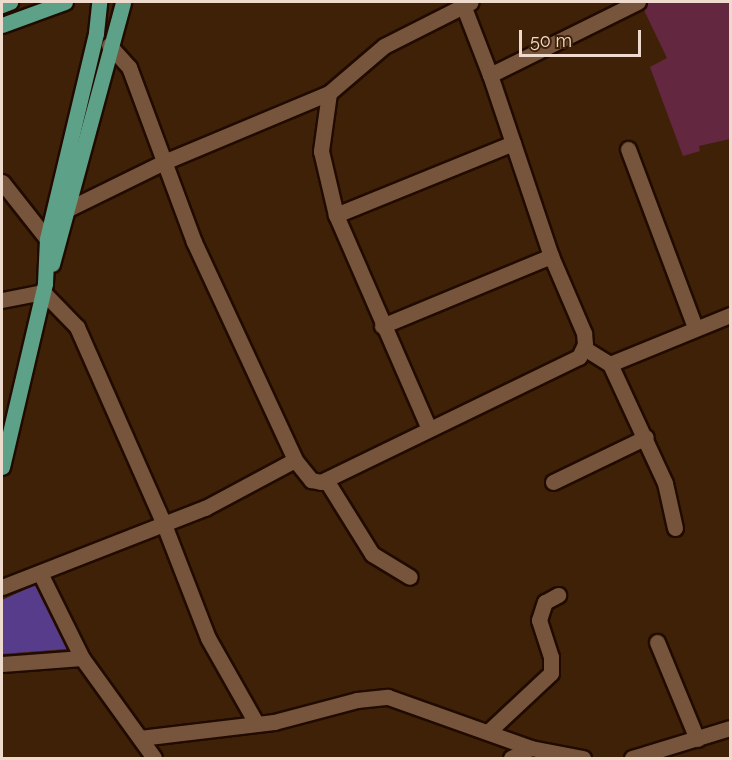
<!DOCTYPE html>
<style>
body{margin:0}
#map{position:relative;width:732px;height:760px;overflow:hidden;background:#3f2108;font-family:Raleway,sans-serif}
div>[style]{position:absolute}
.green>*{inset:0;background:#632740}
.building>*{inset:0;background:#583c8c}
.roads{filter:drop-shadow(2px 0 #210b00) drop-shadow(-2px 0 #210b00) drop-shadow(0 2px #210b00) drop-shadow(0 -2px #210b00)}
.minor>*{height:15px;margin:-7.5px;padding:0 7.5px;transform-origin:7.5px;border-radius:7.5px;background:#77553c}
.major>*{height:15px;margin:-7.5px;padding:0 7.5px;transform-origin:7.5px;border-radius:7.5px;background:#5da288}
span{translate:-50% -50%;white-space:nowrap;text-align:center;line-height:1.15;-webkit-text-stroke:6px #3f2108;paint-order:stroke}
.frame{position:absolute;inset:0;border:3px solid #efdbcd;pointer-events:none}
.scale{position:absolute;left:519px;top:30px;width:122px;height:27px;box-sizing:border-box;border:3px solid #efdbcd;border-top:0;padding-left:8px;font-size:18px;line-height:21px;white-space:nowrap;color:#efdbcd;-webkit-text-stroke:4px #3f2108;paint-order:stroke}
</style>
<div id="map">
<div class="green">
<div style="clip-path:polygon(650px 2px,730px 2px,730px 139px,699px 146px,700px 151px,683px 156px,650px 67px,667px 58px,642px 6px)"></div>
</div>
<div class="building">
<div style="clip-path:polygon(35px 585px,67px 649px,2px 654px,2px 600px)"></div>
</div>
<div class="roads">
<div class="minor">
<div style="left:463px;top:5px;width:75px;rotate:68.9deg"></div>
<div style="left:490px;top:75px;width:165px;rotate:-26.3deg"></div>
<div style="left:109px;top:45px;width:30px;rotate:48deg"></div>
<div style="left:129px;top:67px;width:187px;rotate:69.6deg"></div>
<div style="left:194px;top:242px;width:240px;rotate:65.1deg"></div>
<div style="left:329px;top:93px;width:72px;rotate:-40.5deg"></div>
<div style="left:384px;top:46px;width:97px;rotate:-26.8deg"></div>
<div style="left:628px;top:149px;width:190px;rotate:69.4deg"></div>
<div style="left:2px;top:182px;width:73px;rotate:51.7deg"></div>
<div style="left:66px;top:210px;width:109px;rotate:-26.1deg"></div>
<div style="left:164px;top:162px;width:179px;rotate:-22.7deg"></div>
<div style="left:329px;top:93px;width:59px;rotate:97.9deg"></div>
<div style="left:321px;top:151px;width:66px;rotate:76.8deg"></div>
<div style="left:336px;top:215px;width:233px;rotate:66.5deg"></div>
<div style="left:336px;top:215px;width:191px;rotate:-22.1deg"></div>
<div style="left:2px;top:300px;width:42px;rotate:-11deg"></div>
<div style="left:43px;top:292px;width:49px;rotate:45.8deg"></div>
<div style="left:77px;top:327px;width:213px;rotate:66.2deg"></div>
<div style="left:163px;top:522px;width:124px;rotate:68.8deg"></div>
<div style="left:208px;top:638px;width:98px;rotate:60.5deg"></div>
<div style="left:382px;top:326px;width:183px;rotate:-22.5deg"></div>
<div style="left:584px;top:348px;width:31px;rotate:32deg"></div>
<div style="left:610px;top:364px;width:130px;rotate:-22.2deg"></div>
<div style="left:610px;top:364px;width:131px;rotate:65.2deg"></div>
<div style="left:665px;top:483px;width:46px;rotate:77.5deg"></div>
<div style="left:326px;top:480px;width:87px;rotate:58.1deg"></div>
<div style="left:372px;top:554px;width:44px;rotate:31.2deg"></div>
<div style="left:553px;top:482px;width:103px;rotate:-25.8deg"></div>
<div style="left:40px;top:573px;width:95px;rotate:63.7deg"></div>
<div style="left:82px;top:658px;width:123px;rotate:54.2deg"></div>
<div style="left:2px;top:587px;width:218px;rotate:-21.3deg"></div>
<div style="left:205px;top:508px;width:102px;rotate:-28.1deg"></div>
<div style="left:295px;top:460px;width:26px;rotate:51deg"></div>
<div style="left:311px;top:480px;width:10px;rotate:11deg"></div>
<div style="left:321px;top:482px;width:287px;rotate:-25.9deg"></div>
<div style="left:579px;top:357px;width:14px;rotate:-65deg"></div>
<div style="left:585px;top:344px;width:11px;rotate:-95deg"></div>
<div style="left:584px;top:333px;width:84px;rotate:-113.2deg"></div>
<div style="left:551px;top:256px;width:191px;rotate:-108.6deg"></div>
<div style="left:657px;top:642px;width:105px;rotate:67.6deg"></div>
<div style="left:2px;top:664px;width:80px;rotate:-4.3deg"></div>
<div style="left:488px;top:732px;width:86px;rotate:-43.1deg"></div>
<div style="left:551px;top:673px;width:16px;rotate:-90deg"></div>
<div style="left:551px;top:657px;width:39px;rotate:-108deg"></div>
<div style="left:539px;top:620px;width:19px;rotate:-72deg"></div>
<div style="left:545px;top:602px;width:15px;rotate:-28deg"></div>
<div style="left:140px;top:738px;width:135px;rotate:-6.8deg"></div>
<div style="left:274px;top:722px;width:86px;rotate:-14.8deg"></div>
<div style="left:357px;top:700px;width:31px;rotate:-6deg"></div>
<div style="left:388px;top:697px;width:152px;rotate:19.6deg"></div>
<div style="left:531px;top:748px;width:53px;rotate:10.9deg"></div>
<div style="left:511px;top:758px;width:22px;rotate:-27deg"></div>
<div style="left:632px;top:758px;width:102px;rotate:-17deg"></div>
</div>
<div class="major">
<div style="left:2px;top:5px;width:9px;rotate:-21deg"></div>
<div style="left:2px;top:25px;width:67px;rotate:-20.1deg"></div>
<div style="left:52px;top:264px;width:271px;rotate:-74.8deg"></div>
<div style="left:2px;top:467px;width:189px;rotate:-76.8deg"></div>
<div style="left:45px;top:283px;width:44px;rotate:-87.4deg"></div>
<div style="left:47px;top:239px;width:212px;rotate:-76.6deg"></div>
<div style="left:96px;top:33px;width:31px;rotate:-84deg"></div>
</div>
</div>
<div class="frame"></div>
<div class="scale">50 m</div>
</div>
